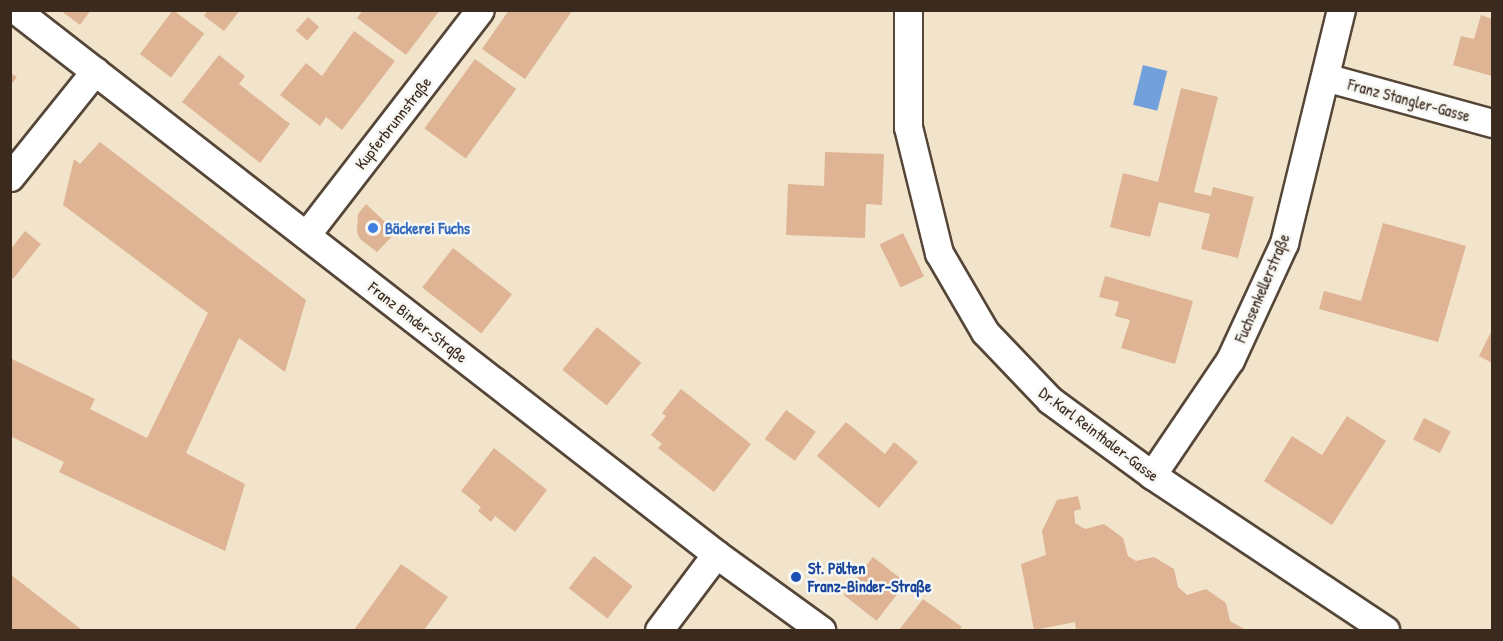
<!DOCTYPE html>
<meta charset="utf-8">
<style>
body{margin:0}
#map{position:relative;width:1503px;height:641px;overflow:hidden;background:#f1e4cb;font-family:"Patrick Hand",sans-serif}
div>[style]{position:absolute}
.water>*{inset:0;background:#71a0da;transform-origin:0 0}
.building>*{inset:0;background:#deb494;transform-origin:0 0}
.roads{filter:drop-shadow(2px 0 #564638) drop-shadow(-2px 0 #564638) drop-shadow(0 2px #564638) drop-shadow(0 -2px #564638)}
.street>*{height:27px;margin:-13.5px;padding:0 13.5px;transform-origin:13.5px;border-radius:13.5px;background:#fff}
.dots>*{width:16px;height:16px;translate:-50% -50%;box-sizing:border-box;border:3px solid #f6f6f2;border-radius:50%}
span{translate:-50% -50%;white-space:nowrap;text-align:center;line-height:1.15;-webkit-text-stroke:5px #f6f6f2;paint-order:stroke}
.street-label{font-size:16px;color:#3b2a1e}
.shop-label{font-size:16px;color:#366cbe;font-weight:700}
.left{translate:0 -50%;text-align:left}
.transit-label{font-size:16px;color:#164399;font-weight:700}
.frame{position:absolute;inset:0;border:12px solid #3b2a1e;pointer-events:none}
</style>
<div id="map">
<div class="water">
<div style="left:1143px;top:65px;width:25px;height:41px;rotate:14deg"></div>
</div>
<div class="building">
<div style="clip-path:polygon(60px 10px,91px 10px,80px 25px)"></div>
<div style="left:173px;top:10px;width:39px;height:55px;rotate:37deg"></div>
<div style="clip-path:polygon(208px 10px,240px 10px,224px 31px,204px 16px)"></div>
<div style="clip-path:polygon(363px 10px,440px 10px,406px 55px,357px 18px)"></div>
<div style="clip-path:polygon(509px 10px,572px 11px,525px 79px,482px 49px)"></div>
<div style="clip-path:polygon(1481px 15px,1492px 19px,1492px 76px,1453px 65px,1461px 36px,1474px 39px)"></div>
<div style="left:308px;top:17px;width:15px;height:18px;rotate:42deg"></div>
<div style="clip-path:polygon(354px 31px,395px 61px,342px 130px,326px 117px,320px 126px,280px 95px,306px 63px,322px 76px)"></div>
<div style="clip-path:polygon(219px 55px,245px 76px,239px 84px,290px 124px,260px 163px,182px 102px)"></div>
<div style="left:475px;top:59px;width:51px;height:86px;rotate:36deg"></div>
<div style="clip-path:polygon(10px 73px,17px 77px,10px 86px)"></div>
<div style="clip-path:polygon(1181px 88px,1218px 97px,1194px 192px,1211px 196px,1213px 187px,1254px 197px,1238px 258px,1201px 249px,1210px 214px,1159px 202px,1150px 237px,1110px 227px,1123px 173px,1158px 182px)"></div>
<div style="clip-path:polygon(100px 142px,306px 300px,285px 372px,239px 338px,186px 453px,245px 484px,225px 551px,59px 472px,64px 462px,10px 436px,10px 358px,95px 399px,90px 409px,147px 438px,208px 313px,63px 205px,74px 159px,80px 164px)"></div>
<div style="clip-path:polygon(825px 152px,884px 154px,882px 205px,866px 204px,865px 238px,786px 235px,788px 184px,824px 186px)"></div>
<div style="clip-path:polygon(366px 204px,396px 232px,377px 252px,360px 239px,357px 232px,358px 214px)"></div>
<div style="clip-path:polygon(1383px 223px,1466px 246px,1438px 342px,1319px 309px,1324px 291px,1361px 301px)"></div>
<div style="clip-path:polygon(25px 231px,41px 244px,13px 279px,10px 277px,10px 250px)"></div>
<div style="left:903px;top:233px;width:48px;height:26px;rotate:64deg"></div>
<div style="left:453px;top:248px;width:75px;height:50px;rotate:38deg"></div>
<div style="clip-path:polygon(1105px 276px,1193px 301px,1175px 364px,1121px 348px,1130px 320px,1115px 316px,1119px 302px,1099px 297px)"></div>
<div style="left:597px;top:327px;width:57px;height:55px;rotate:39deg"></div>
<div style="clip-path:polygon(1492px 330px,1492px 363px,1479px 356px)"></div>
<div style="clip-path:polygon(681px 389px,751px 444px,714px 492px,658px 448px,662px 444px,651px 435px,666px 416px,662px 413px)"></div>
<div style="left:786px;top:410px;width:37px;height:36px;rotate:36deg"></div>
<div style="clip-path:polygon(1347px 416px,1386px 441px,1332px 525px,1264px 481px,1292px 436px,1322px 455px)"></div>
<div style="left:1424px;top:418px;width:30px;height:24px;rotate:27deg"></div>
<div style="clip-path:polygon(846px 422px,885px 454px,894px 442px,918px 462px,879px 508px,817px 456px)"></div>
<div style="clip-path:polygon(494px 448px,547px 490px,515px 532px,495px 516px,491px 522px,478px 511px,481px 507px,461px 491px)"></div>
<div style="clip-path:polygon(1078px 496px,1081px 509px,1074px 511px,1075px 523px,1085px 529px,1104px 524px,1123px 538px,1128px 556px,1136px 561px,1154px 557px,1174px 569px,1178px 587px,1187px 595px,1206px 589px,1226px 603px,1230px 621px,1246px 630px,1076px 630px,1075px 622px,1034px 630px,1021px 564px,1046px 555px,1042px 531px,1057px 500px)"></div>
<div style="left:594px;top:556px;width:49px;height:41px;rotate:38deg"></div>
<div style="left:873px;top:557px;width:42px;height:48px;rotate:38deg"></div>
<div style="clip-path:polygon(401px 564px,448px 597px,424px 630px,354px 630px)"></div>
<div style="clip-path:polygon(10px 574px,82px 630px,10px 630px)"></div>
<div style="clip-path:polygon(923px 599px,962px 627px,959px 630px,899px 630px)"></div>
</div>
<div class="roads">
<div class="street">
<div style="left:16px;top:10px;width:887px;rotate:37.85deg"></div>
<div style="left:716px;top:554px;width:130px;rotate:35.9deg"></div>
<div style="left:908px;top:10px;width:117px;rotate:90deg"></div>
<div style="left:908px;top:127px;width:130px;rotate:76.2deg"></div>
<div style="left:939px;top:253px;width:91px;rotate:59.8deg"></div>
<div style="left:985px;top:332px;width:94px;rotate:46.3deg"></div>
<div style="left:1050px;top:400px;width:127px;rotate:36.3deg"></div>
<div style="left:1152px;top:475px;width:280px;rotate:33.6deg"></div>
<div style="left:1325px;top:77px;width:173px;rotate:15.4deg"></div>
<div style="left:10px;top:177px;width:136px;rotate:-51.3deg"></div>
<div style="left:306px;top:235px;width:284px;rotate:-52.3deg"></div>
<div style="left:1152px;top:475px;width:139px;rotate:-55.9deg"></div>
<div style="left:1230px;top:360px;width:129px;rotate:-65.2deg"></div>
<div style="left:1284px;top:243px;width:240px;rotate:-76.3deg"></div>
<div style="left:659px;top:630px;width:95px;rotate:-53.1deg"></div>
</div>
</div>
<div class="dots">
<div style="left:373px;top:228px;background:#3f7fe0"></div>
<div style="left:796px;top:577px;background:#1a4fb4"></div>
</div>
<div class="street-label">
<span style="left:1409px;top:100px;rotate:15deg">Franz Stangler-Gasse</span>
<span style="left:393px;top:123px;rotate:-52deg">Kupferbrunnstraße</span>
<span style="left:1262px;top:288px;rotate:-67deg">Fuchsenkellerstraße</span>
<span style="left:418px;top:322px;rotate:38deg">Franz Binder-Straße</span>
<span style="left:1099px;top:434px;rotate:37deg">Dr.Karl Reinthaler-Gasse</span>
</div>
<div class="shop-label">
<span class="left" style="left:385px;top:228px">Bäckerei Fuchs</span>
</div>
<div class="transit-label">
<span class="left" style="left:808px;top:577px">St. Pölten<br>Franz-Binder-Straße</span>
</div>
<div class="frame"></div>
</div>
